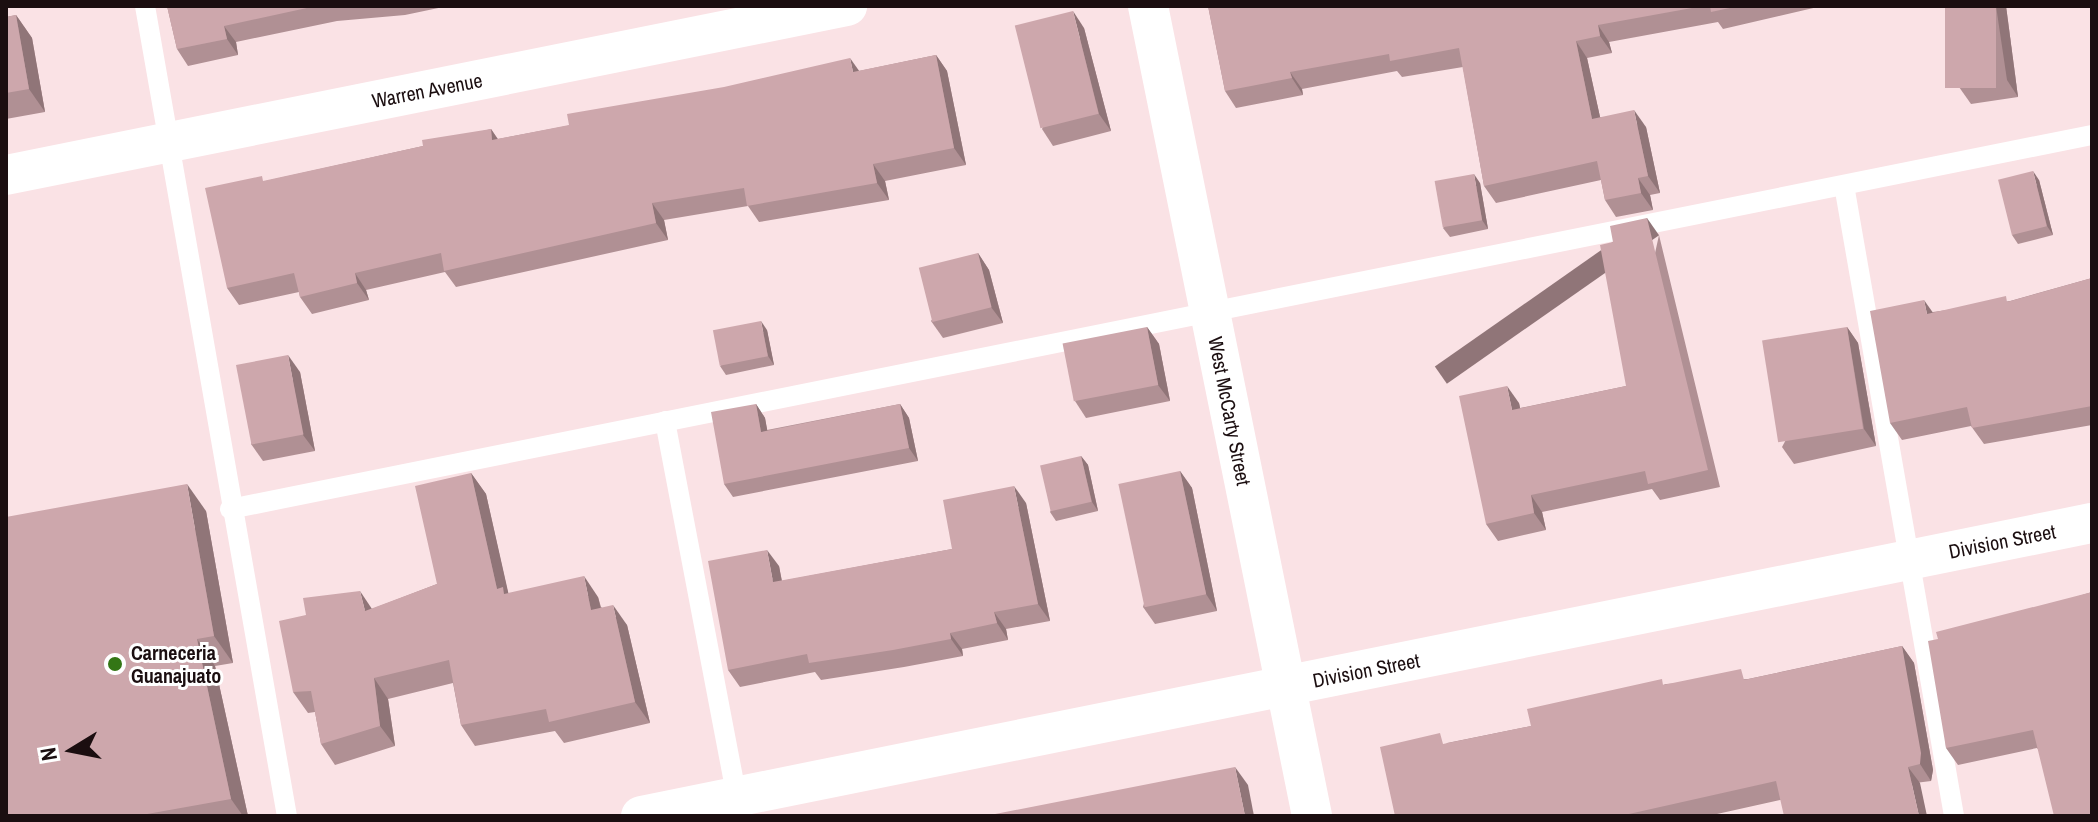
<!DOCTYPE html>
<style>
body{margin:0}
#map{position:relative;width:2098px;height:822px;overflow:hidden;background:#fae2e5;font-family:"Archivo Narrow",sans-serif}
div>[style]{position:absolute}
.lane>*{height:20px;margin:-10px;padding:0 10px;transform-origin:10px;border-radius:10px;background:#fff}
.street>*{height:40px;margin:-20px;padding:0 20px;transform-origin:20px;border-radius:20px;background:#fff}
.wall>*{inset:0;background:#b09094}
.shaded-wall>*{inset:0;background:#907578;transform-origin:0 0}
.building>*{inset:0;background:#cda7ac;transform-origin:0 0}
.dots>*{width:22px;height:22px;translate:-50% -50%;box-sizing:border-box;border:4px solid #fff;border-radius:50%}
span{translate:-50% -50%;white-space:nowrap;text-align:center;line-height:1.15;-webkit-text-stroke:6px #fff;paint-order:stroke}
.street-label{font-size:20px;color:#1b0e10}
.poi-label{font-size:20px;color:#1b0e10;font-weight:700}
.left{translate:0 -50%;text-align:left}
.frame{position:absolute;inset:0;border:8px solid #1b0e10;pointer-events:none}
.north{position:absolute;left:32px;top:710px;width:80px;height:80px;-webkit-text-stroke:6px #fff;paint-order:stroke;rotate:260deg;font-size:22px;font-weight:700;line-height:32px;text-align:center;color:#1b0e10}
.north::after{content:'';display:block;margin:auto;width:28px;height:36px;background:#1b0e10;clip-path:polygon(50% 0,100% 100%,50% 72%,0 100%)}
</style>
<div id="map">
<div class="lane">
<div style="left:145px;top:6px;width:822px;rotate:80.06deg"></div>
<div style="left:1844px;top:185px;width:641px;rotate:80.11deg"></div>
<div style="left:665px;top:421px;width:390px;rotate:79.2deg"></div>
<div style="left:230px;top:509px;width:1899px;rotate:-11.36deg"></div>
</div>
<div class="street">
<div style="left:1148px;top:6px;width:826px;rotate:78.55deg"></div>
<div style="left:6px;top:175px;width:858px;rotate:-11.36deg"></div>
<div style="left:641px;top:816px;width:1480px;rotate:-11.42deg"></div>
</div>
<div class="wall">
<div style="clip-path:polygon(167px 6px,448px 6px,405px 15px,337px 21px,236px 42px,238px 55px,188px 66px,177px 49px)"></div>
<div style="clip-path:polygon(1208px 6px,1822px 6px,1723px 29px,1718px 22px,1609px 42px,1612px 53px,1587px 58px,1600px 117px,1646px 127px,1660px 193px,1650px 195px,1653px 210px,1616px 217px,1605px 200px,1601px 180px,1496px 203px,1484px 186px,1463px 67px,1402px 77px,1397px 71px,1302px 89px,1303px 95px,1236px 108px,1225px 91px)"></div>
<div style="clip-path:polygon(1945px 6px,2006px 6px,2018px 97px,1971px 104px,1959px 87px)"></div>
<div style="clip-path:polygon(16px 15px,32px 38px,45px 112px,6px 119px,6px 17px)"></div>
<div style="clip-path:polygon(1084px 28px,1111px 131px,1053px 146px,1042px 129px)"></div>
<div style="clip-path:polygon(936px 55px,947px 71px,966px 165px,885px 181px,889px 200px,759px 222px,748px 206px,664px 220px,668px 240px,456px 287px,445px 272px,366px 290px,369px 300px,312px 314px,300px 297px,299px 292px,239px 305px,227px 288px,266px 181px,423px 146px,491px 129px,498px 139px,859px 71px)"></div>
<div style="clip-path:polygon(2039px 180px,2053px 235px,2018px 244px,2012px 235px)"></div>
<div style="clip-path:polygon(1480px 183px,1488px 229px,1450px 237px,1443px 228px)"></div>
<div style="clip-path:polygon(1659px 235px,1720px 487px,1660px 500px,1652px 489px,1542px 512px,1546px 530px,1498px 541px,1486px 524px,1519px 403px,1520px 408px,1626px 386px)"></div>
<div style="clip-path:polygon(978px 253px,989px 270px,1003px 323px,943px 338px,931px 321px)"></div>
<div style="clip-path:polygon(2092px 278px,2092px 425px,1984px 444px,1971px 426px,1902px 440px,1890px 423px,1933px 312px,2010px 301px)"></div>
<div style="clip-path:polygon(1147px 327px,1159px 344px,1170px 401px,1086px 418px,1075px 401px)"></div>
<div style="clip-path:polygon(1847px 327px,1858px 343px,1876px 446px,1794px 464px,1782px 447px)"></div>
<div style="clip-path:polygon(767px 330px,774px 365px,726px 375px,720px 366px)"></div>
<div style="clip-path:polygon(300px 372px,315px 451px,263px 461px,251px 444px)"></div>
<div style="clip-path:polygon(756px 404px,765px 418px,767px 430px,900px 404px,909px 418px,918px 461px,733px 497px,724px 484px)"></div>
<div style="clip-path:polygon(1081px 456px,1088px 465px,1098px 511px,1056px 521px,1050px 512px)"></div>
<div style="clip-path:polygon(1180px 471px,1192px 488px,1217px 611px,1155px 624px,1143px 607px)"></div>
<div style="clip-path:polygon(471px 473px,486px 494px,508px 593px,598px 597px,601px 607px,627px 625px,650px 723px,564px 743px,555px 731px,475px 746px,461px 725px,453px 683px,388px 699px,395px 746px,335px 765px,321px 744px,315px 712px,308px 713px,293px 692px,306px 615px,372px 609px,437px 584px)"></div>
<div style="clip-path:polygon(1026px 503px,1050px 621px,1006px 629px,1008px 640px,962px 649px,963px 656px,904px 667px,821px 680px,815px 672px,740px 687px,728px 670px,779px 566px,782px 581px,952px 549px)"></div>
<div style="clip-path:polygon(206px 511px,233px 663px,215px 666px,248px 816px,6px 816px)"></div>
<div style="clip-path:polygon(2092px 592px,2092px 816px,2037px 748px,1958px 765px,1946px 748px,1938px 639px)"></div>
<div style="clip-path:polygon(1902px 646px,1914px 663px,1933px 770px,1931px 781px,1780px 800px,1708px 816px,1395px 816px,1447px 743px,1531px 726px,1666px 684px,1748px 679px)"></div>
</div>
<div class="shaded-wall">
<div style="clip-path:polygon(1996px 6px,2006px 6px,2018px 97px,2007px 80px)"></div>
<div style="clip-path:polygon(1073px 11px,1084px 28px,1111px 131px,1099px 114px)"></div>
<div style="clip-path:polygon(16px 15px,32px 38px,45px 112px,29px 89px)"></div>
<div style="clip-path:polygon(1598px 25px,1609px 42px,1612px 53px,1600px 36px)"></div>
<div style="clip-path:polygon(224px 26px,236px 42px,238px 55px,227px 39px)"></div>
<div style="clip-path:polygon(1576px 41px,1587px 58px,1604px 135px,1592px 119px)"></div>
<div style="clip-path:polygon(936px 55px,947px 71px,966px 165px,954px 148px)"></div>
<div style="clip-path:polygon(850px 58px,862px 75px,853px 72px)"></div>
<div style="clip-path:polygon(1290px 72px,1302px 89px,1303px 95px,1292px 78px)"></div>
<div style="clip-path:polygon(1634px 110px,1646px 127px,1660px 193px,1648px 176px)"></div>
<div style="clip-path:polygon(491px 129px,502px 146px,492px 140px)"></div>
<div style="clip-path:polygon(873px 164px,885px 181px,889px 200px,877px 183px)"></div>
<div style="clip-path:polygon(2033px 171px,2039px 180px,2053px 235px,2047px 226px)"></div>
<div style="clip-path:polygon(1474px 174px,1480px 183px,1488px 229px,1482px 220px)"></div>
<div style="clip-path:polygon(1638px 178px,1650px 195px,1653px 210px,1641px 193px)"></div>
<div style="clip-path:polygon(652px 203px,664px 220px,668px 240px,656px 223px)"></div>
<div style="left:1647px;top:218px;width:21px;height:259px;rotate:55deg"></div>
<div style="clip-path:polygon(978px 253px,989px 270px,1003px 323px,991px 307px)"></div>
<div style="clip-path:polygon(355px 273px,366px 290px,369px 300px,357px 283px)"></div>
<div style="clip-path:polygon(1924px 300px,1936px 317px,1927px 314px)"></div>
<div style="clip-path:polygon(761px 321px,767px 330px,774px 365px,768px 356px)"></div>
<div style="clip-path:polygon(1147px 327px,1159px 344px,1170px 401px,1158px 385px)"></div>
<div style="clip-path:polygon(1847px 327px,1858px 343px,1876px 446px,1864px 429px)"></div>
<div style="clip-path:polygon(288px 355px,300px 372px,315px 451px,303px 435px)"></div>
<div style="clip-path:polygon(1507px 386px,1519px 403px,1524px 427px,1512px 410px)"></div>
<div style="clip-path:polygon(756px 404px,765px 418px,770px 445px,761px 432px)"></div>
<div style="clip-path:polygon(900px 404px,909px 418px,918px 461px,909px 448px)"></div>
<div style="clip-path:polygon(1081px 456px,1088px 465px,1098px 511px,1092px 502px)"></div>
<div style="clip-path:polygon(1180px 471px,1192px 488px,1217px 611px,1206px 594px)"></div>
<div style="clip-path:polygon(471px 473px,486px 494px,512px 609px,497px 589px)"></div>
<div style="clip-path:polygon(187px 484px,206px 511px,233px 663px,214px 636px)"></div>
<div style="clip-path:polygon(1014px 486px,1026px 503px,1050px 621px,1038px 604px)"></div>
<div style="clip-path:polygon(1531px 495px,1542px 512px,1546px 530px,1534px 513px)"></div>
<div style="clip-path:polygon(767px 550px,779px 566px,785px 599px,773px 582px)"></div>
<div style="clip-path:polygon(584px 576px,598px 597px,606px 630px,591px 610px)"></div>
<div style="clip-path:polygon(360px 591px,374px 612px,365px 611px)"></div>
<div style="clip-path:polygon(613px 605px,627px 625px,650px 723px,635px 702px)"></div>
<div style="clip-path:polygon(994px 612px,1006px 629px,1008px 640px,997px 623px)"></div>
<div style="clip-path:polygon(950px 633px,962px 649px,963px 656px,951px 639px)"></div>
<div style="clip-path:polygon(197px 639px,215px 666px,248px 816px,243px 816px,231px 799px)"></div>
<div style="clip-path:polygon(1902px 646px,1914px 663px,1933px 770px,1931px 781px,1920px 764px)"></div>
<div style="clip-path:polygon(374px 678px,388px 699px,395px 746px,380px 726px)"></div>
<div style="clip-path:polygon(1235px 767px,1248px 785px,1254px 816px,1245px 816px)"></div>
<div style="clip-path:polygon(1908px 767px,1920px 783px,1927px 816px,1919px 816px)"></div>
</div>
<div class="building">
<div style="clip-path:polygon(167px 6px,316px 6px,224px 26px,227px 39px,177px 49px)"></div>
<div style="clip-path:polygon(1208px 6px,1703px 6px,1598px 25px,1600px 36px,1576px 41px,1592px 119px,1634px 110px,1648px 176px,1638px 178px,1641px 193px,1605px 200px,1597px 161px,1484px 186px,1459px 48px,1390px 61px,1389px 54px,1290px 72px,1292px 78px,1225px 91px)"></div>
<div style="clip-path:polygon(1710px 6px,1739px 6px,1711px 12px)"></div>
<div style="left:1945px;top:6px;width:51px;height:82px"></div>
<div style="left:1073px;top:11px;width:106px;height:60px;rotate:76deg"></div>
<div style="clip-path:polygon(16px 15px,29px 89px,6px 93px,6px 17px)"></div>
<div style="clip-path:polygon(936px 55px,954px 148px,873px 164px,877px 183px,747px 206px,744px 188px,652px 203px,656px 223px,444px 271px,441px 253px,355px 273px,357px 283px,300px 297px,294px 273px,227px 288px,205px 188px,262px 176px,263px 181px,423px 146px,422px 140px,491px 129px,492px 140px,569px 125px,567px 114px,724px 87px,850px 58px,853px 72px)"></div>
<div style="left:2033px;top:171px;width:57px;height:36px;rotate:76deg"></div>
<div style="left:1474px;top:174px;width:47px;height:40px;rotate:80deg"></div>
<div style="clip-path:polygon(1647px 218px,1708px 470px,1648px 484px,1645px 471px,1531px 495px,1534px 513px,1486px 524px,1459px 396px,1507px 386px,1512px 410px,1626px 386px,1600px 245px,1613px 242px,1610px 226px)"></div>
<div style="left:978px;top:253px;width:56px;height:61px;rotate:76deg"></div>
<div style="clip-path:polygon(2092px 278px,2092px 406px,1972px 428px,1967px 407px,1890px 423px,1870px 311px,1924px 300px,1927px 314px,2006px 296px,2007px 302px)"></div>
<div style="left:761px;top:321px;width:36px;height:49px;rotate:79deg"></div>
<div style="left:1147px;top:327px;width:59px;height:86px;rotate:79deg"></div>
<div style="left:1847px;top:327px;width:103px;height:86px;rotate:81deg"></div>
<div style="left:288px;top:355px;width:81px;height:53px;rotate:79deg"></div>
<div style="clip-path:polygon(756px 404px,761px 432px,900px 404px,909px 448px,724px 484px,711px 412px)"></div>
<div style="left:1081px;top:456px;width:47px;height:42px;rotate:77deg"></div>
<div style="left:1180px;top:471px;width:126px;height:63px;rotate:78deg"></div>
<div style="clip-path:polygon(471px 473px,497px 589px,503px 587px,504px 594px,584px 576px,591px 610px,613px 605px,635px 702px,549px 722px,546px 709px,461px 725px,449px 660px,374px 678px,380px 726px,321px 744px,311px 691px,293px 692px,279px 621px,306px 615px,303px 598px,360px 591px,365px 611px,437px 584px,415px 486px)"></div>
<div style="clip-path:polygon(187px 484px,214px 636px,197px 639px,231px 799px,136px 816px,6px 816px,6px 517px)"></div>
<div style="clip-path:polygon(1014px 486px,1038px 604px,994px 612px,997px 623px,950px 633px,951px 639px,893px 650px,809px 663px,807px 654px,728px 670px,708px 561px,767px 550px,773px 582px,952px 549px,943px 500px)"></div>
<div style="clip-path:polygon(2092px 592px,2091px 716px,2092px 816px,2054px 816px,2033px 730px,1946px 748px,1928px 641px,1938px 639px,1936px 632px)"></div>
<div style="clip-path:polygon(1902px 646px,1921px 753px,1920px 764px,1908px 767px,1919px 816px,1784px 816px,1776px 781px,1620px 816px,1395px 816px,1380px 747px,1440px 733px,1443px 744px,1531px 726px,1527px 709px,1662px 679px,1663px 685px,1741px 669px,1744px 680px)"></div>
<div style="clip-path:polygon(1235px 767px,1245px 816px,985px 816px)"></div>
</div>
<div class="dots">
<div style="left:115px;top:664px;background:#337615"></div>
</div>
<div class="street-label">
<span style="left:427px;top:90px;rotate:-11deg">Warren Avenue</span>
<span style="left:1230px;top:411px;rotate:79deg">West McCarty Street</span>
<span style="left:2002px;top:541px;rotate:-11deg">Division Street</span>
<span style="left:1366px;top:670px;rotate:-11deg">Division Street</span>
</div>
<div class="poi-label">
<span class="left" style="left:131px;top:664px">Carneceria<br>Guanajuato</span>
</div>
<div class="frame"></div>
<div class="north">N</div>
</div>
